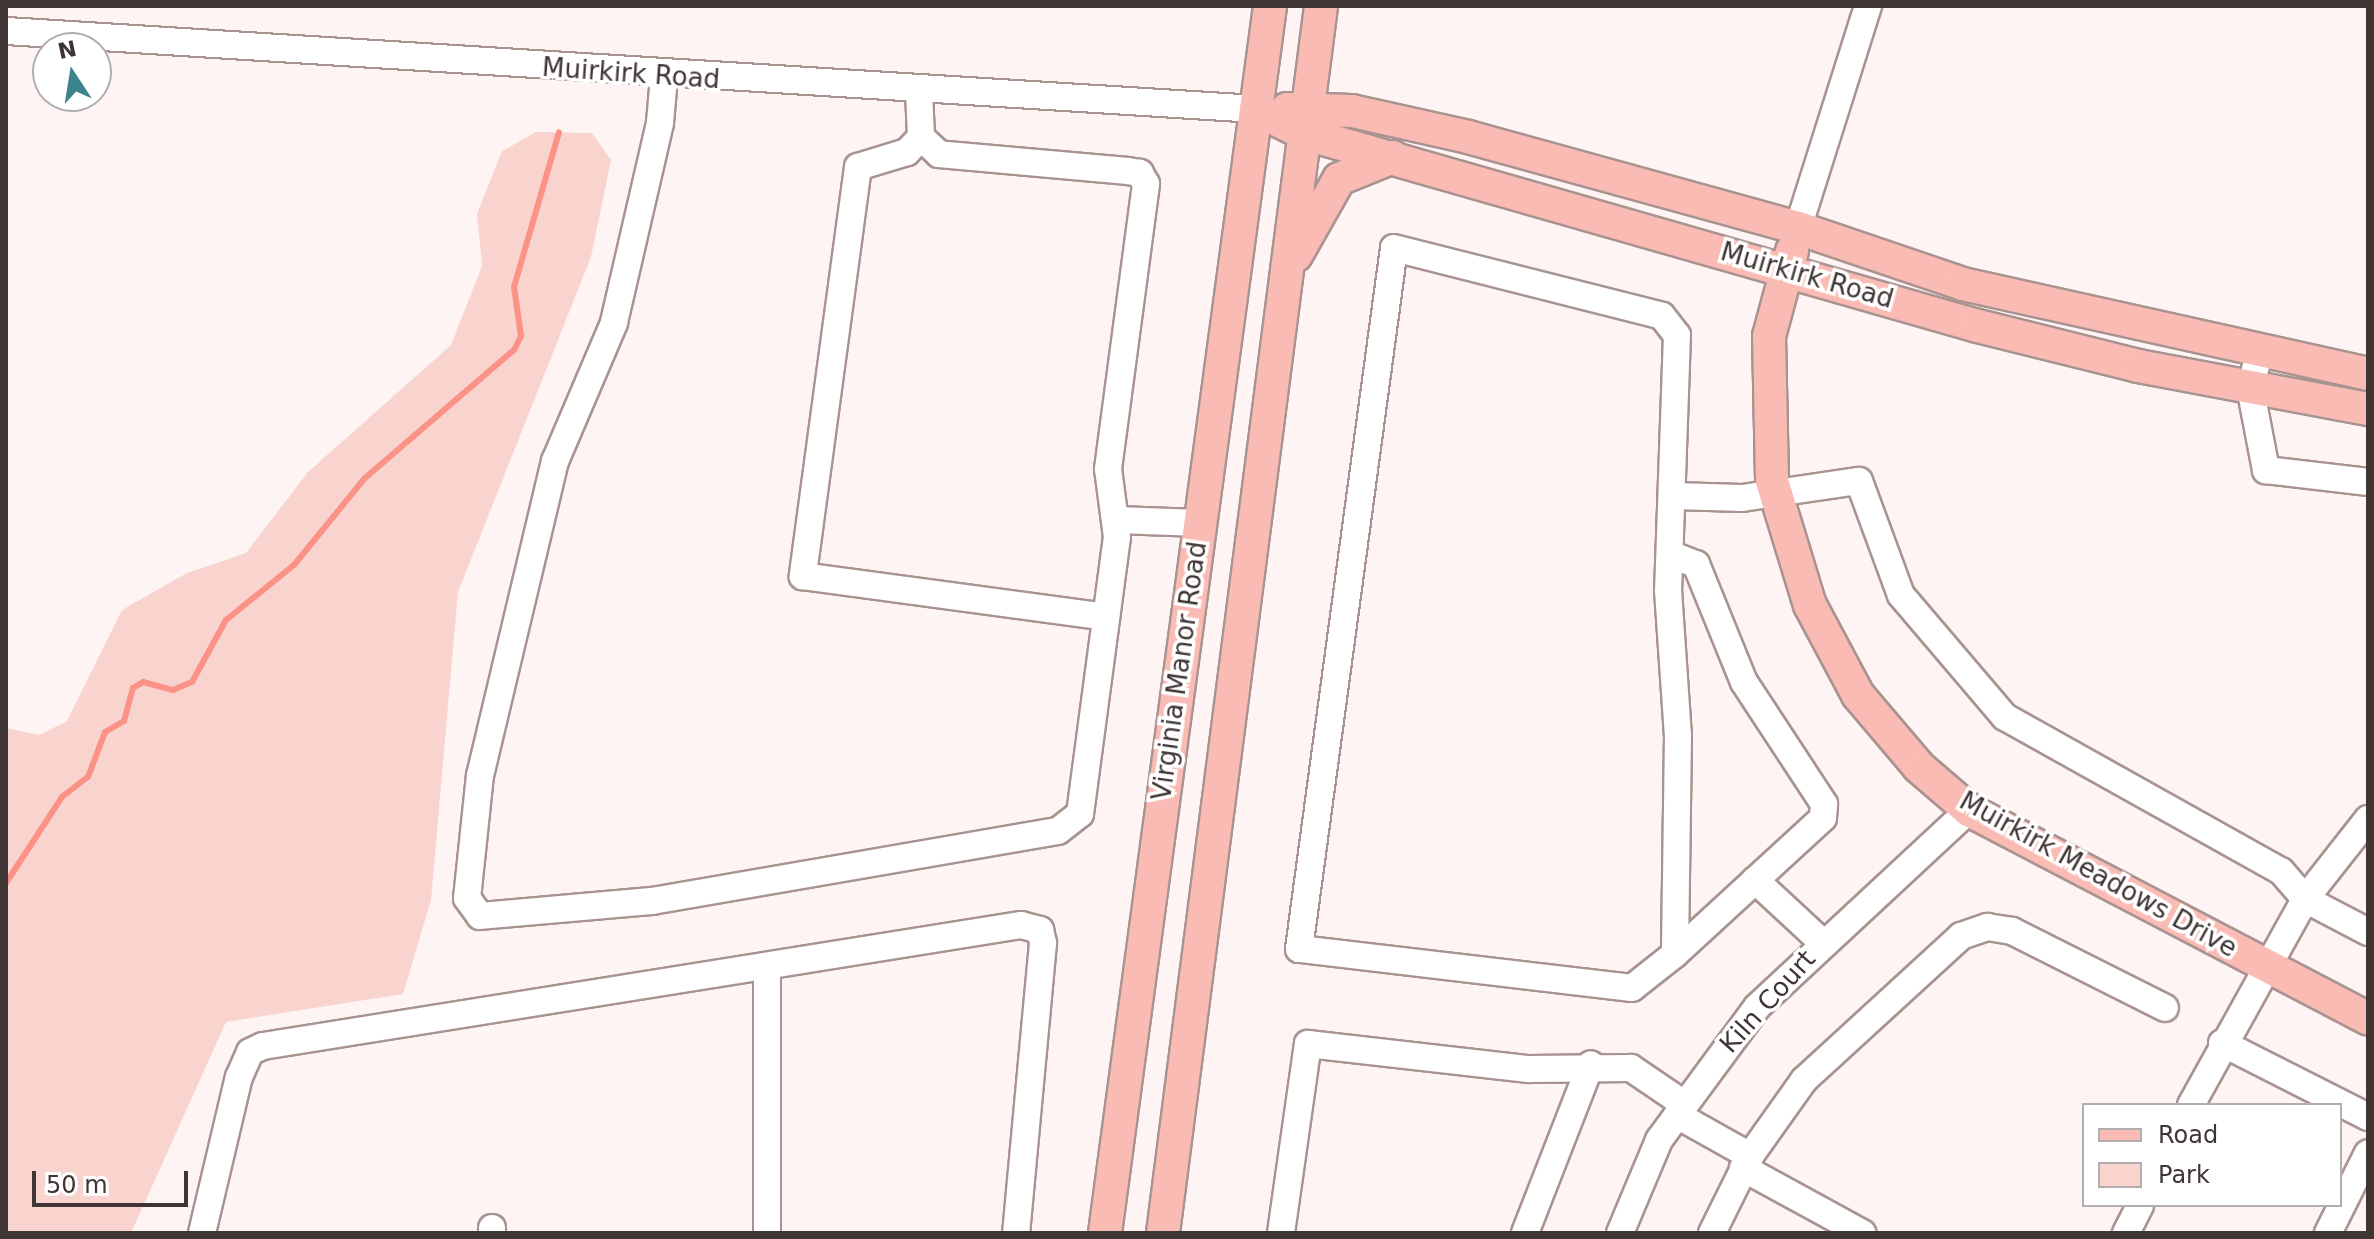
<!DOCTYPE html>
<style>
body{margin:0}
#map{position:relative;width:2374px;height:1239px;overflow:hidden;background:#fef4f3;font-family:"DejaVu Sans",sans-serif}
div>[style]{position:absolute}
.green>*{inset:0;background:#f9d4cf}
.stream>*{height:6px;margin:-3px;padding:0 3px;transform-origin:3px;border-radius:3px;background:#fb9287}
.roads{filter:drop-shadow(2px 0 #a89390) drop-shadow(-2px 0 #a89390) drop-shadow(0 2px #a89390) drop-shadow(0 -2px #a89390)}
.minor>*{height:26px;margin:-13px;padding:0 13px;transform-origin:13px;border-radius:13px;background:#fff}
.major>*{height:32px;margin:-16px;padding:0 16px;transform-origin:16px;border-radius:16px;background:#fabbb4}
span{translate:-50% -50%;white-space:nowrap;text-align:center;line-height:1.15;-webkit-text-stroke:7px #fff;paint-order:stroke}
.street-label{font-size:26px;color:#3e3534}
.frame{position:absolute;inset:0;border:8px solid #3e3534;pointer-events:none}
.legend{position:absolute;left:2082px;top:1103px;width:260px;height:104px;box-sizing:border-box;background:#fff;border:2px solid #b2aeae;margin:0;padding:10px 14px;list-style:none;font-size:24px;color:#3e3534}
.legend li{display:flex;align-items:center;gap:16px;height:40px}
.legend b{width:40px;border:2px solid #b2aeae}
.north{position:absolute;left:32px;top:32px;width:80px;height:80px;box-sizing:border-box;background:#fff;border:2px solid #b2aeae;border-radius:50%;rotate:348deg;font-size:22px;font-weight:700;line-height:32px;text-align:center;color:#3e3534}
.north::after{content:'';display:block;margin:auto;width:28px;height:36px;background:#3d848d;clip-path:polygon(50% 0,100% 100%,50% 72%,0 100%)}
.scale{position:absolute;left:32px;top:1171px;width:156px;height:36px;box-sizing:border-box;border:4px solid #3e3534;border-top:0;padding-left:10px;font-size:24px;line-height:28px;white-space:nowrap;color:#3e3534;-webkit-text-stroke:6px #fff;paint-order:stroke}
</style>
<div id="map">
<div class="green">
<div style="clip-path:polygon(536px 132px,592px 133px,611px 160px,591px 257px,458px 592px,431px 900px,403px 994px,226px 1022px,131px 1233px,6px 1233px,6px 728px,39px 735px,67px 721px,122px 610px,187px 573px,246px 553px,308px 472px,451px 345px,482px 266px,477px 214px,502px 151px)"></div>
</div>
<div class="stream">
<div style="left:6px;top:883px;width:103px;rotate:-56.9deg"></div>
<div style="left:62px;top:797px;width:33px;rotate:-38deg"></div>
<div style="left:88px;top:777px;width:48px;rotate:-69.3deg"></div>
<div style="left:105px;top:732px;width:22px;rotate:-30deg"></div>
<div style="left:124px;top:721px;width:34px;rotate:-75deg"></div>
<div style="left:133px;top:688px;width:12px;rotate:-31deg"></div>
<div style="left:143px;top:682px;width:31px;rotate:15deg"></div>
<div style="left:173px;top:690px;width:21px;rotate:-23deg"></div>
<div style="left:192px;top:682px;width:71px;rotate:-61.3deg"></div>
<div style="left:226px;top:620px;width:87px;rotate:-39deg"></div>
<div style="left:294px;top:565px;width:112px;rotate:-50.8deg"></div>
<div style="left:365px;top:478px;width:196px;rotate:-40.7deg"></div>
<div style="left:514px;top:350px;width:16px;rotate:-63deg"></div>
<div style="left:521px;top:336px;width:49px;rotate:-98.1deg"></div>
<div style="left:514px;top:287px;width:161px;rotate:-73.8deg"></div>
</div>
<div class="roads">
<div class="minor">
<div style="left:6px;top:31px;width:1252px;rotate:3.57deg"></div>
<div style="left:664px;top:77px;width:46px;rotate:95deg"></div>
<div style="left:660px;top:123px;width:205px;rotate:103deg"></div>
<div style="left:614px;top:323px;width:150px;rotate:113.1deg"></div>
<div style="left:555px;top:461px;width:323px;rotate:103.4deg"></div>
<div style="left:480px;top:775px;width:124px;rotate:96deg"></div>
<div style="left:467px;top:898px;width:22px;rotate:54deg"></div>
<div style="left:480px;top:916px;width:173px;rotate:-5deg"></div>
<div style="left:652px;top:901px;width:412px;rotate:-9.8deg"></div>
<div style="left:1058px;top:831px;width:28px;rotate:-38deg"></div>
<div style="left:1080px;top:814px;width:279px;rotate:-82.4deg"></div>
<div style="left:1117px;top:537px;width:69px;rotate:-97.5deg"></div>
<div style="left:1108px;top:469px;width:288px;rotate:-82.4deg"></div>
<div style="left:1146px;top:184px;width:13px;rotate:-119deg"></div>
<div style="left:1140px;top:173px;width:12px;rotate:-171deg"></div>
<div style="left:1128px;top:171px;width:190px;rotate:-174.9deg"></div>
<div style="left:939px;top:154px;width:25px;rotate:-137deg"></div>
<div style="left:921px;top:137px;width:46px;rotate:-92.5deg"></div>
<div style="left:921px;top:137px;width:21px;rotate:133deg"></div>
<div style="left:907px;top:152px;width:51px;rotate:163deg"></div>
<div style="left:858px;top:167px;width:413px;rotate:97.7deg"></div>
<div style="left:803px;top:576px;width:306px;rotate:7.7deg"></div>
<div style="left:1798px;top:228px;width:233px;rotate:-72.5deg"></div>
<div style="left:1394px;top:248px;width:276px;rotate:14.2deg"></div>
<div style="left:1662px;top:316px;width:24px;rotate:52deg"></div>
<div style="left:1677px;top:335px;width:255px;rotate:92deg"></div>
<div style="left:1668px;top:590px;width:145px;rotate:86.1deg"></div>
<div style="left:1678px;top:735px;width:219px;rotate:90.8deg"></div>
<div style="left:1675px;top:954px;width:55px;rotate:141.7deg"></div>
<div style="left:1632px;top:988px;width:335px;rotate:-173.3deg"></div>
<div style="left:1299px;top:949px;width:707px;rotate:-82.28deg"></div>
<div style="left:2260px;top:352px;width:36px;rotate:106deg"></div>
<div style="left:2250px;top:387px;width:85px;rotate:79.1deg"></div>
<div style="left:2266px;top:470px;width:103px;rotate:6.7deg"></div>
<div style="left:1674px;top:496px;width:68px;rotate:1.7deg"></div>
<div style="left:1742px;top:498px;width:118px;rotate:-8.3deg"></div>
<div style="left:1859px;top:481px;width:121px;rotate:69.8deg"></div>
<div style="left:1901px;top:595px;width:160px;rotate:49.6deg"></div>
<div style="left:2005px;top:717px;width:316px;rotate:29.2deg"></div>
<div style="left:2281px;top:871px;width:37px;rotate:49deg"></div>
<div style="left:2305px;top:899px;width:71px;rotate:27.6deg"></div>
<div style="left:1116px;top:520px;width:84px;rotate:2deg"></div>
<div style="left:1672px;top:555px;width:26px;rotate:21deg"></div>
<div style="left:1696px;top:564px;width:127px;rotate:67.9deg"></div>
<div style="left:1744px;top:682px;width:146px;rotate:56.7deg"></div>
<div style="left:1824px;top:804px;width:14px;rotate:94deg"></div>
<div style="left:1823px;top:818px;width:201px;rotate:137.4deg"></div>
<div style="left:1755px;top:880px;width:93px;rotate:42.8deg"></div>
<div style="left:767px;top:966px;width:267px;rotate:90deg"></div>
<div style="left:2222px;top:1043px;width:164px;rotate:26.9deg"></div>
<div style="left:2191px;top:1105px;width:235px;rotate:-61deg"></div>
<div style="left:2305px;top:899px;width:102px;rotate:-51.8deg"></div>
<div style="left:1677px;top:1115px;width:84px;rotate:29.3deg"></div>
<div style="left:1743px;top:1168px;width:136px;rotate:28.6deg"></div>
<div style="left:202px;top:1233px;width:160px;rotate:-76.7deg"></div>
<div style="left:239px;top:1077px;width:27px;rotate:-66deg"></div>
<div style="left:250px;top:1052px;width:14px;rotate:-25deg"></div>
<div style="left:263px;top:1046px;width:768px;rotate:-9.07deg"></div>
<div style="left:1021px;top:925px;width:20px;rotate:15deg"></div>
<div style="left:1040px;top:930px;width:13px;rotate:77deg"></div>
<div style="left:1043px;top:943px;width:291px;rotate:95.3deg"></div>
<div style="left:492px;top:1233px;width:5px;rotate:-90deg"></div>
<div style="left:1281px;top:1233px;width:191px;rotate:-81.9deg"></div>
<div style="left:1308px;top:1044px;width:222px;rotate:6.5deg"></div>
<div style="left:1529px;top:1069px;width:102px;rotate:-0.6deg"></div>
<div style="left:1631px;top:1068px;width:64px;rotate:34.2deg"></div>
<div style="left:1525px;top:1233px;width:181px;rotate:-68.7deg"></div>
<div style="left:1620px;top:1233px;width:101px;rotate:-67.2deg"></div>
<div style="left:1659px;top:1140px;width:165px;rotate:-53.6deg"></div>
<div style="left:1757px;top:1007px;width:289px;rotate:-42.9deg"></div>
<div style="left:1712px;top:1233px;width:86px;rotate:-63.7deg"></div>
<div style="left:1750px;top:1156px;width:93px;rotate:-54.6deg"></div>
<div style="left:1804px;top:1080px;width:213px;rotate:-42.5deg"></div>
<div style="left:1961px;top:936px;width:28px;rotate:-19deg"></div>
<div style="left:1987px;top:927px;width:25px;rotate:9deg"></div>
<div style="left:2012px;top:931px;width:171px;rotate:26.7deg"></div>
<div style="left:2126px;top:1233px;width:31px;rotate:-63deg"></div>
<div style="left:2328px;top:1233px;width:89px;rotate:-63.4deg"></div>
</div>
<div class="major">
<div style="left:1256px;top:109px;width:53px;rotate:27.1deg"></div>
<div style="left:1303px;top:133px;width:702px;rotate:15.96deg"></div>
<div style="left:1978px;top:326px;width:165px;rotate:14deg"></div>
<div style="left:2138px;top:366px;width:234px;rotate:10.6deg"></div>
<div style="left:1287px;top:109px;width:65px;rotate:1.8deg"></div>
<div style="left:1352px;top:111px;width:119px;rotate:12.6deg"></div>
<div style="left:1468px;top:137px;width:342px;rotate:15.4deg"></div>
<div style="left:1798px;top:228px;width:174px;rotate:18.7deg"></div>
<div style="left:1963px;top:284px;width:415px;rotate:12.5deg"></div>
<div style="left:1792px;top:251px;width:88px;rotate:105.1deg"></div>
<div style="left:1769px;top:336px;width:145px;rotate:88.8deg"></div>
<div style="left:1772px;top:481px;width:130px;rotate:73deg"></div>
<div style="left:1810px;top:605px;width:102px;rotate:61.9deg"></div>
<div style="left:1858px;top:695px;width:94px;rotate:49.7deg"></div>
<div style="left:1919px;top:767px;width:66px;rotate:40.7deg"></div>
<div style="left:1969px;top:810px;width:450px;rotate:27.6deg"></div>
<div style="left:1296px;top:255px;width:87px;rotate:-60.5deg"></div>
<div style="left:1339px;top:179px;width:58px;rotate:-22.2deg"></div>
<div style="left:1105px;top:1233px;width:1238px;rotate:-82.34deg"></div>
<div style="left:1163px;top:1233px;width:1237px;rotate:-82.66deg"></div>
</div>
</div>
<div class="street-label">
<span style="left:631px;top:74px;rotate:4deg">Muirkirk Road</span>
<span style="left:1807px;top:276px;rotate:16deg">Muirkirk Road</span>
<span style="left:1180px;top:671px;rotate:-82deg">Virginia Manor Road</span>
<span style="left:2098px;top:875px;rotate:29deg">Muirkirk Meadows Drive</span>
<span style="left:1768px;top:1002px;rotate:-48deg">Kiln Court</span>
</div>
<div class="frame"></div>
<ul class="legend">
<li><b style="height:10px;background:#fabbb4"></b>Road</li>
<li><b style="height:22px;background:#f9d4cf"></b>Park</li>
</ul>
<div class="north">N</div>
<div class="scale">50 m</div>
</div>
